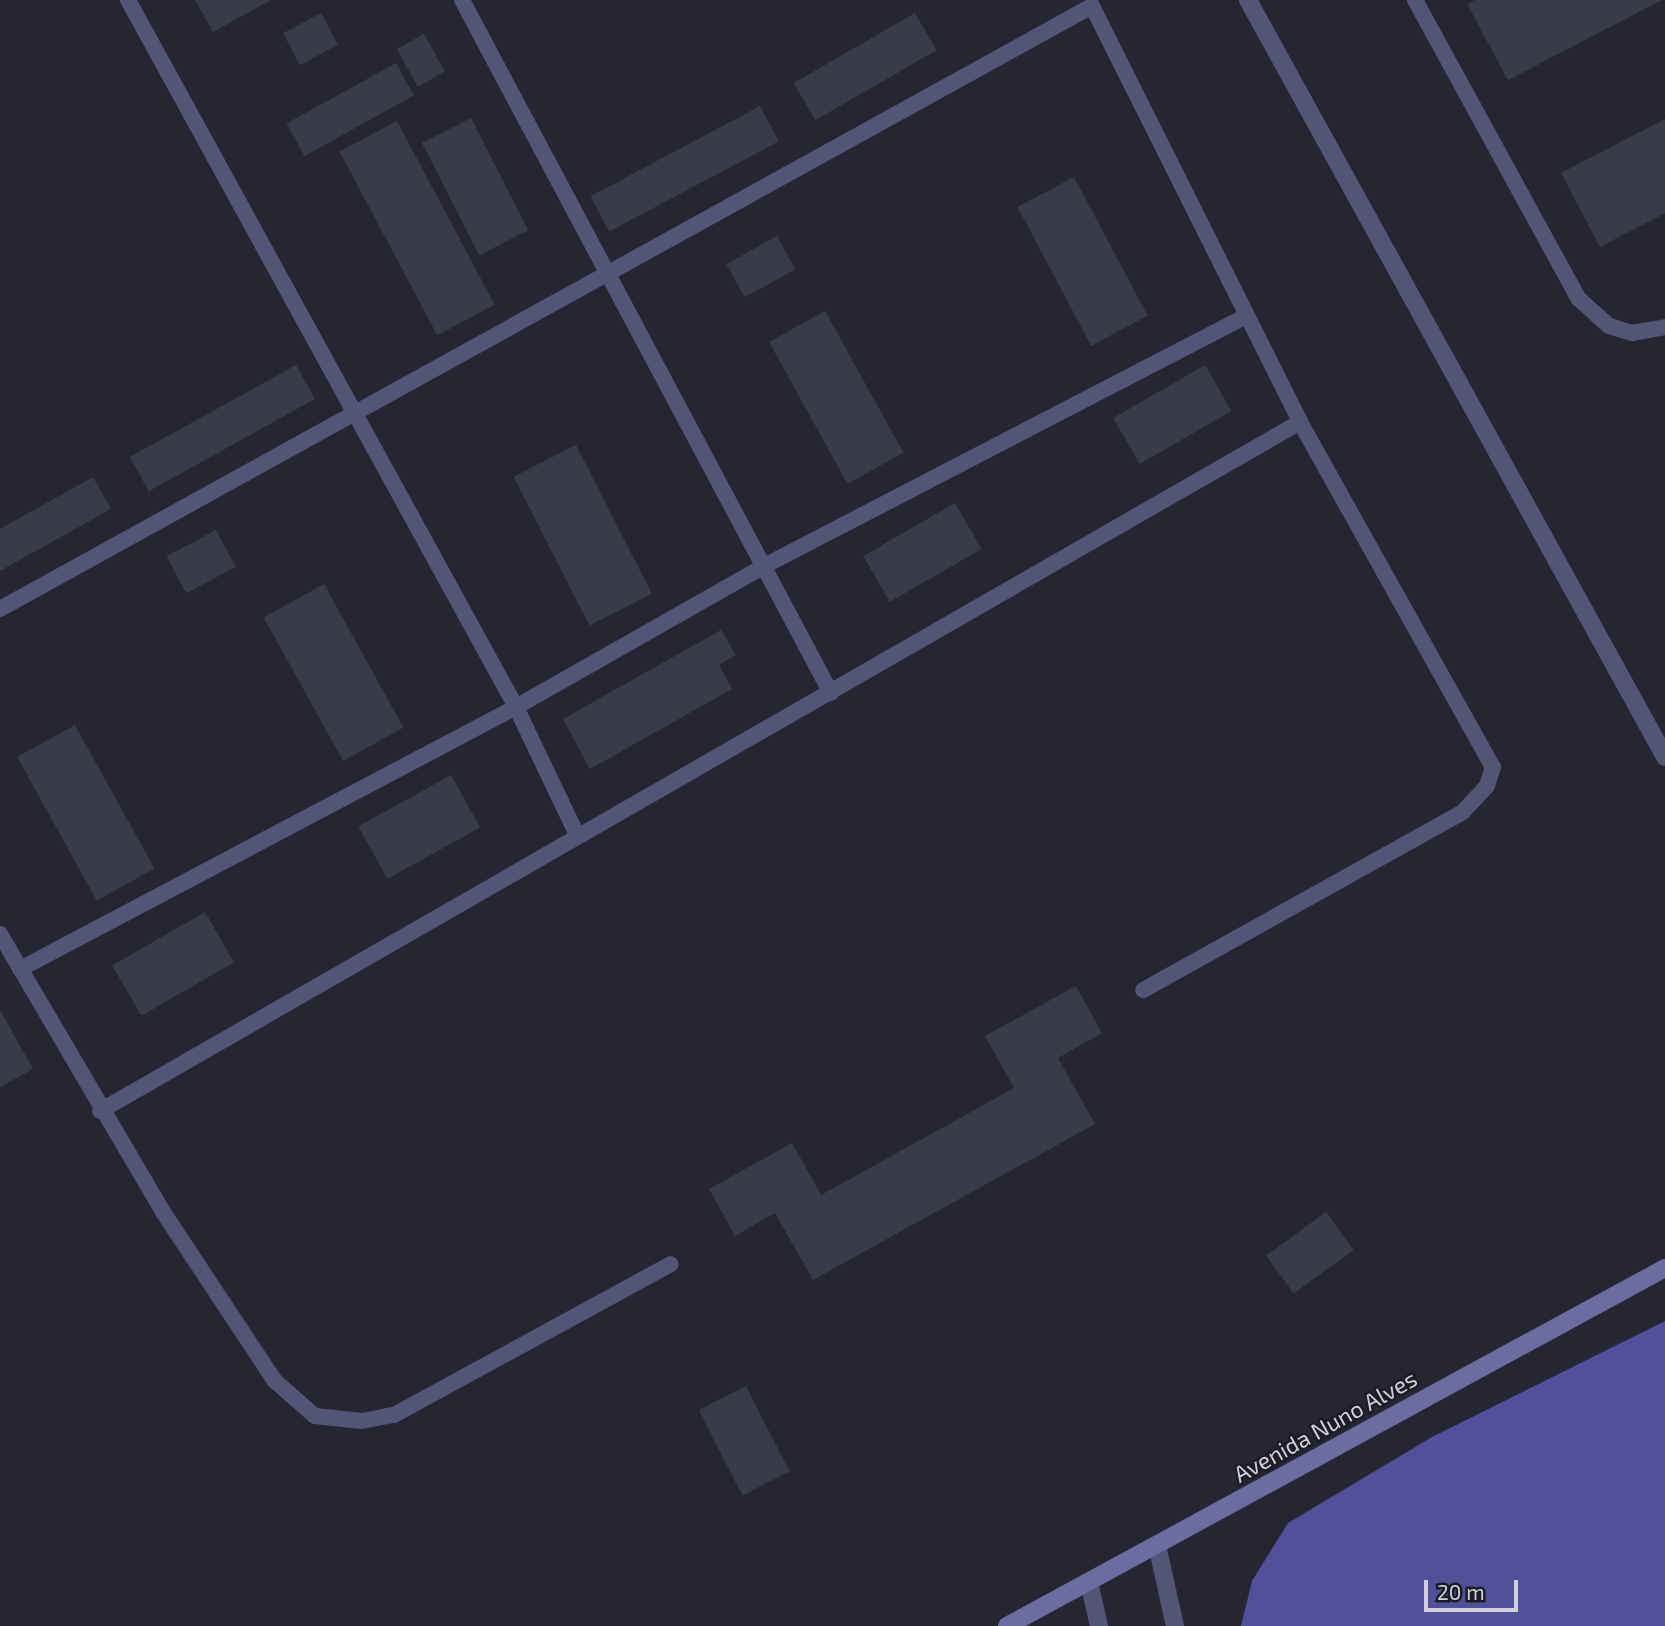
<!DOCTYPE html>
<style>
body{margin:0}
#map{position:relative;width:1665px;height:1626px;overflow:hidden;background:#252632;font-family:"Exo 2",sans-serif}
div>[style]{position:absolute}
.forest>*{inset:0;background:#51519b}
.building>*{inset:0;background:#3a3b48;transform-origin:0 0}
.lane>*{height:16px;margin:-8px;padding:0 8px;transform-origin:8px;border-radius:8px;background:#525575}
.street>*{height:18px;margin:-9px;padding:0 9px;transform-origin:9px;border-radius:9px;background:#525575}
.secondary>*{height:18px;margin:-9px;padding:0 9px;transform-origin:9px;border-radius:9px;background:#6a6da1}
span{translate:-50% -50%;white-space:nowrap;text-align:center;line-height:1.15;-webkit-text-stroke:5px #1b1c28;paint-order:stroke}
.street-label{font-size:23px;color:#d0d0d9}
.scale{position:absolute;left:1424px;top:1580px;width:94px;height:32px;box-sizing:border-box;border:4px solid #d0d0d9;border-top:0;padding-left:9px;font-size:21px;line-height:24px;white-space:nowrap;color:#d0d0d9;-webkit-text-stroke:5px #1b1c28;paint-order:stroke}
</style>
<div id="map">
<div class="forest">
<div style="clip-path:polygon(1665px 1321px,1665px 1626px,1241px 1626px,1252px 1581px,1288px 1523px,1432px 1437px)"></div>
</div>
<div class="building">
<div style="clip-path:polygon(195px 0,271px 0,213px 32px)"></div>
<div style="clip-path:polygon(1475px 0,1662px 0,1508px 80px,1467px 4px)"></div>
<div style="left:321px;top:13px;width:36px;height:43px;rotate:62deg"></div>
<div style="left:915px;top:13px;width:43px;height:140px;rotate:60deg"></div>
<div style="left:424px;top:34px;width:43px;height:31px;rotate:61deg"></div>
<div style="left:396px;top:63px;width:37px;height:125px;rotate:61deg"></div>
<div style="left:760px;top:106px;width:40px;height:192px;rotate:62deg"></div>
<div style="left:471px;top:118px;width:126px;height:55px;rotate:63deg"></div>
<div style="clip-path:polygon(1665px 119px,1665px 213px,1600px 247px,1561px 173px)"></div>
<div style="left:397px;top:121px;width:208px;height:65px;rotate:62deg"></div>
<div style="left:1074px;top:177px;width:157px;height:64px;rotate:62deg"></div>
<div style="left:777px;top:236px;width:38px;height:58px;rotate:61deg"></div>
<div style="left:825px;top:311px;width:162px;height:64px;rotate:61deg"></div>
<div style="left:296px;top:365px;width:39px;height:190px;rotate:61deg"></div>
<div style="left:1205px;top:365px;width:53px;height:106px;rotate:60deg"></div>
<div style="left:576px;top:445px;width:167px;height:70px;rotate:63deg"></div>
<div style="clip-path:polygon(93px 477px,111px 509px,0 571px,0 529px)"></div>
<div style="left:955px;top:503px;width:53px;height:106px;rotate:60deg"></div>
<div style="left:216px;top:530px;width:42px;height:56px;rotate:62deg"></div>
<div style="left:324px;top:584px;width:164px;height:69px;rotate:61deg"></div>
<div style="clip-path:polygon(721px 630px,736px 655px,719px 665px,732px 689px,590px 769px,563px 719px)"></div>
<div style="left:75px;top:725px;width:164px;height:66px;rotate:61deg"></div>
<div style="left:451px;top:775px;width:60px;height:106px;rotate:61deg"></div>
<div style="left:205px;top:912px;width:58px;height:107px;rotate:60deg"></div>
<div style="clip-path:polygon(1076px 986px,1102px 1033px,1058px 1058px,1095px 1124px,813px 1280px,775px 1213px,735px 1236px,709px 1189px,792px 1143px,821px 1195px,1014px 1088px,985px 1036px)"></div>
<div style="clip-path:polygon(0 1010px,33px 1069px,0 1087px)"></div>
<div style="left:1326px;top:1212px;width:47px;height:74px;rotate:54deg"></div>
<div style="left:746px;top:1386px;width:96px;height:53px;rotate:63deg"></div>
</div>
<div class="lane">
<div style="left:128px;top:0;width:806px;rotate:61.24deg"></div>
<div style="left:516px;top:707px;width:140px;rotate:64.5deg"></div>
<div style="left:462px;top:0;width:785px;rotate:61.97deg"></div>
<div style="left:1415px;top:0;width:341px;rotate:61.3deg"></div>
<div style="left:1579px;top:299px;width:40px;rotate:42deg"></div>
<div style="left:1609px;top:326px;width:24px;rotate:17deg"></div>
<div style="left:1632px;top:333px;width:34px;rotate:-10deg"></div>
<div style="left:0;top:609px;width:1247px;rotate:-28.91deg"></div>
<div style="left:1092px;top:6px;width:465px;rotate:63.4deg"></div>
<div style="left:1300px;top:422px;width:395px;rotate:60.8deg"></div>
<div style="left:1493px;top:767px;width:20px;rotate:108deg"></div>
<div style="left:1487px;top:786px;width:35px;rotate:133deg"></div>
<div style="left:1463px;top:812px;width:366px;rotate:150.9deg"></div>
<div style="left:0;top:934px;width:322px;rotate:59.6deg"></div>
<div style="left:163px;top:1212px;width:203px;rotate:56.5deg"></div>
<div style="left:275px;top:1381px;width:53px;rotate:41.2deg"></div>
<div style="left:315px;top:1416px;width:47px;rotate:6.1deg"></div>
<div style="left:362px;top:1421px;width:33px;rotate:-11deg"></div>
<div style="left:394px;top:1415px;width:315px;rotate:-28.6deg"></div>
<div style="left:20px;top:969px;width:561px;rotate:-27.84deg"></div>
<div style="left:516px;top:707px;width:290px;rotate:-29.6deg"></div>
<div style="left:768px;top:564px;width:539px;rotate:-27.42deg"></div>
<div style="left:100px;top:1111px;width:1384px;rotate:-29.86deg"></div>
</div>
<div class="street">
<div style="left:1248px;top:0;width:864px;rotate:61.15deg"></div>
<div style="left:1157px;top:1545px;width:83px;rotate:77.5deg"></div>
<div style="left:1089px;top:1582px;width:45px;rotate:77.2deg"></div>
</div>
<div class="secondary">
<div style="left:1007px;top:1626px;width:749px;rotate:-28.55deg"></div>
</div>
<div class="street-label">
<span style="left:1325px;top:1426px;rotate:-29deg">Avenida Nuno Alves</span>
</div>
<div class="scale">20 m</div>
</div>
